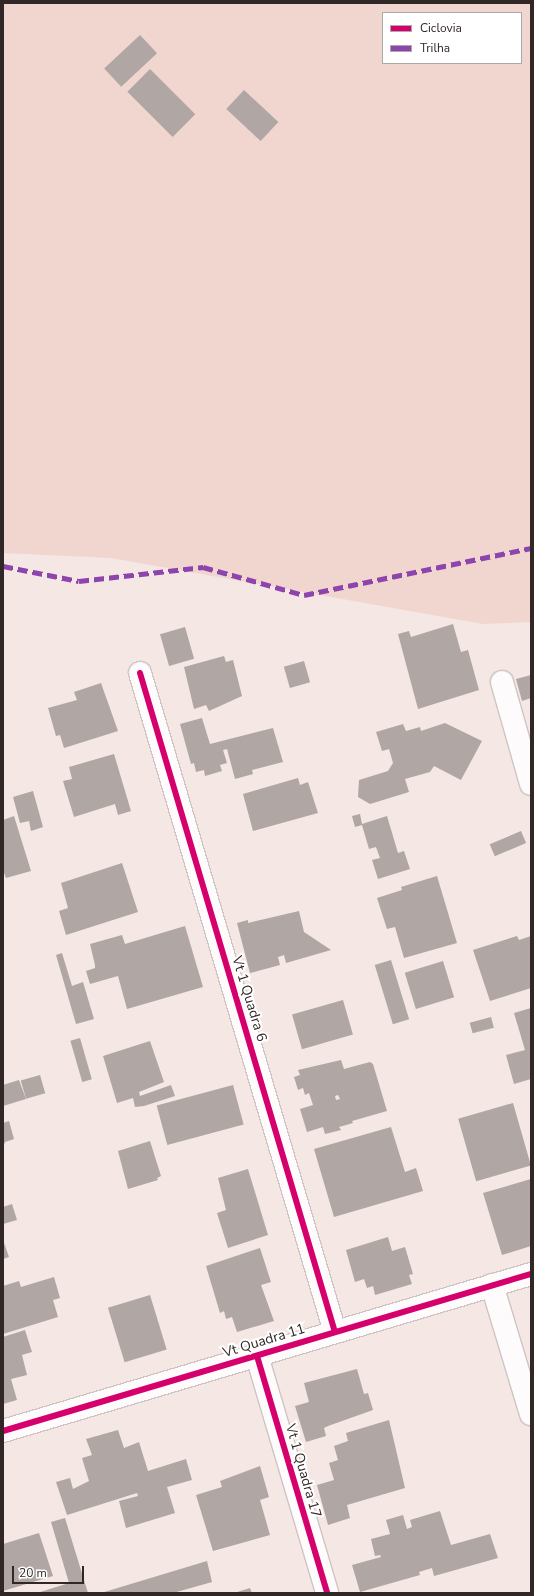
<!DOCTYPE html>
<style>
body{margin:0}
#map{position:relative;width:534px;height:1596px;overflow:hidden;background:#f4e7e4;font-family:"Nunito Sans",sans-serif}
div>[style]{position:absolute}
.green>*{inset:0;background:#f1d5cf}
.building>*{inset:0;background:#b0a6a4;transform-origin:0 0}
.roads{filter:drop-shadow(1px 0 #cfc4c2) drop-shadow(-1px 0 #cfc4c2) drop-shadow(0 1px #cfc4c2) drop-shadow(0 -1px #cfc4c2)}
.minor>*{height:22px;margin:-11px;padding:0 11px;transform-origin:11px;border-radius:11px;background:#fdfbfb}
.quiet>*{height:5px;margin-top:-2.5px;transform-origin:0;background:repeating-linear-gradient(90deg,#8e44ad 0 10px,transparent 0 15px)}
.cycleway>*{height:6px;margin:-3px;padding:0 3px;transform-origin:3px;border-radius:3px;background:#d6006c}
span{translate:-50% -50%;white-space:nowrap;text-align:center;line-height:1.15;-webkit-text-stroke:4px #fff;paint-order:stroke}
.street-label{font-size:14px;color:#302726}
.frame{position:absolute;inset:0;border:4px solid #302726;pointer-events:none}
.legend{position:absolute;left:382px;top:12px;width:140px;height:52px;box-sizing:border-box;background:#fff;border:1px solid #aca9a8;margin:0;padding:5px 7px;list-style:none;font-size:12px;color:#302726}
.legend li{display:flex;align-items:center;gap:8px;height:20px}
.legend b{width:20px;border:1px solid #aca9a8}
.scale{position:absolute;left:12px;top:1566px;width:72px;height:18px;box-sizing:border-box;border:2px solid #302726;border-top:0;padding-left:5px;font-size:12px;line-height:14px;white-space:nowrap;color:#302726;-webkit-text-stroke:3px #fff;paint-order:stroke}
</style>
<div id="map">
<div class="green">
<div style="clip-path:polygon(evenodd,3px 3px,531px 3px,531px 622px,483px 624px,111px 558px,3px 553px,3px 3px,383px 13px,521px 13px,521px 63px,383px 63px,383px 13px)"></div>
</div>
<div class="building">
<div style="left:140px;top:35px;width:25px;height:49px;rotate:47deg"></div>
<div style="left:150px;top:69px;width:64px;height:32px;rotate:45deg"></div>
<div style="left:244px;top:90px;width:47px;height:26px;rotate:43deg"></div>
<div style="clip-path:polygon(453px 624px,461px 652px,468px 650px,479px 690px,418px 709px,398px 634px,409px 631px,411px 637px)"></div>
<div style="left:185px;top:627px;width:33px;height:26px;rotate:74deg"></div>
<div style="clip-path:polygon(224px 656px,226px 662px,233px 660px,242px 696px,209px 711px,206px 705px,194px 709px,184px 667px)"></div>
<div style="left:304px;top:661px;width:22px;height:21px;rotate:74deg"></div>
<div style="clip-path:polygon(531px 675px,531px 698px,522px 701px,516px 679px)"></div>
<div style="clip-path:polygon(101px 683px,118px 731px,64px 748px,60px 735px,56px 736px,48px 708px,77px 700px,74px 692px)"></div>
<div style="clip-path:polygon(202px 718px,210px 744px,273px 728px,283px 762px,252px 770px,253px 774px,235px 779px,227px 749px,223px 750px,227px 763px,220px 765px,222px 771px,205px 776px,204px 770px,196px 772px,194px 763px,191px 764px,180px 724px)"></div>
<div style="clip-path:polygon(445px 723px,482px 741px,461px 780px,434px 766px,430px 772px,405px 779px,409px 792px,370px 804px,358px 797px,359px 780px,388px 771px,393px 763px,389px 749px,382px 751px,376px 732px,403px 724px,406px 731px,420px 727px,421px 731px)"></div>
<div style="clip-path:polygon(114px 754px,131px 811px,118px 815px,115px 804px,74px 817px,63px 781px,72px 779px,69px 767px)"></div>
<div style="clip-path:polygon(298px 778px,300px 785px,308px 782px,318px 813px,253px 831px,243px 794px)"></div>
<div style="clip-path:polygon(33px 791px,43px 827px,31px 831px,29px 821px,20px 823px,13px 797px)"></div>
<div style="clip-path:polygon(360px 814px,362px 824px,387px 816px,398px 853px,404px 851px,410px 869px,378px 879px,372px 860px,380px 858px,376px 847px,369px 849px,362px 825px,355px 827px,352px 816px)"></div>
<div style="clip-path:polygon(14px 816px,31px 871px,6px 878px,3px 870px,3px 820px)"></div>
<div style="left:521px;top:831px;width:13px;height:34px;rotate:67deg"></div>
<div style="clip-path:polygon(122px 863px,138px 912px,66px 935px,59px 911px,68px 908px,61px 883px)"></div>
<div style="clip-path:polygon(437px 876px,457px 943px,404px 958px,395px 927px,387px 929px,377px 898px,402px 890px,401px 887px)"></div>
<div style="clip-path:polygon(299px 911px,304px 932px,331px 950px,286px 963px,284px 955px,278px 957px,280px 965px,250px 973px,237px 923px,248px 920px,248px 923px)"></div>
<div style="clip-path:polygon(185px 926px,203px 987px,127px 1009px,118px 976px,90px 984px,86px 971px,95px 968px,95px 965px,90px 944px,122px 935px,125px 944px)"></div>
<div style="clip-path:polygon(517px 936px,519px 940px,531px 936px,531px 988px,490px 1001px,473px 950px)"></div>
<div style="clip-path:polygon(62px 953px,72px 986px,83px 982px,94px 1019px,76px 1024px,56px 955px)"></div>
<div style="left:391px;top:960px;width:62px;height:17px;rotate:73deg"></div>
<div style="left:443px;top:961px;width:38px;height:40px;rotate:73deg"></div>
<div style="left:343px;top:1000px;width:36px;height:53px;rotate:74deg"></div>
<div style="clip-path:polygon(531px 1008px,531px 1079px,514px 1084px,506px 1055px,525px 1050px,514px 1013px)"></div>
<div style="left:491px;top:1017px;width:11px;height:22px;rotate:75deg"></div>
<div style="left:80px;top:1038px;width:43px;height:10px;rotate:74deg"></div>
<div style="clip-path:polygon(150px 1041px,164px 1082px,139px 1092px,140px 1096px,171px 1085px,175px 1096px,144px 1106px,135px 1107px,133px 1098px,117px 1103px,103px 1056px)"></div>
<div style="clip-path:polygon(evenodd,341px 1060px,344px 1069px,370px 1062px,373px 1064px,387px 1111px,352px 1121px,353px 1123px,339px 1127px,341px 1130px,325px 1134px,323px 1127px,307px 1132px,300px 1109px,313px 1105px,309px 1093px,305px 1095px,303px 1088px,298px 1090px,294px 1077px,300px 1075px,298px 1070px,341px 1060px,338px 1095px,340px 1099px,336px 1100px,335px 1096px,338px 1095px)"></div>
<div style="left:40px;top:1075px;width:19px;height:20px;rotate:74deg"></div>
<div style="clip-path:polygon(19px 1080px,26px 1099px,3px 1106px,3px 1085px)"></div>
<div style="left:233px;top:1085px;width:41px;height:79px;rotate:75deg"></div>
<div style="left:513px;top:1103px;width:65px;height:57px;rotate:74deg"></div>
<div style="clip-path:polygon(9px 1121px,14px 1139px,5px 1142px,3px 1147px,3px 1123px)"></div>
<div style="clip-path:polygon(391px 1127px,405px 1172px,416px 1168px,423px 1191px,334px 1217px,314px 1149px)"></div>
<div style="clip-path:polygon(150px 1141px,161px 1176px,157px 1178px,158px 1180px,128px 1189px,118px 1151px)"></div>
<div style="clip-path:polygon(248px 1169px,268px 1235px,228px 1248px,217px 1213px,226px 1210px,218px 1178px)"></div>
<div style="clip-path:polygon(531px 1179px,531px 1246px,502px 1255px,483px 1193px)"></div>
<div style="clip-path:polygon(12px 1204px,17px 1220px,3px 1224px,3px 1207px)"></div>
<div style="clip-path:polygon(388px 1237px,392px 1251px,405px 1247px,413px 1274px,409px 1275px,412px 1284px,375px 1295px,373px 1286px,367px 1288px,364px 1279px,355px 1282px,346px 1250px)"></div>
<div style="clip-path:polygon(3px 1240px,9px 1257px,3px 1259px)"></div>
<div style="clip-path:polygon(260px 1248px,271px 1282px,261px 1285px,274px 1321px,237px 1332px,232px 1317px,226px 1319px,224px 1311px,220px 1313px,206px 1266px)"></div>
<div style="clip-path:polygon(54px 1277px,60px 1298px,53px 1300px,58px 1317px,3px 1334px,3px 1286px,19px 1281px,21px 1287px)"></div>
<div style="left:150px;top:1295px;width:57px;height:44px;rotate:73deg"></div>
<div style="clip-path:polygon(25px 1330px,32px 1352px,22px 1355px,27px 1375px,11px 1379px,17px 1400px,3px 1404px,3px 1337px)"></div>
<div style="clip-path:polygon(357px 1369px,364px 1394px,368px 1393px,373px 1410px,328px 1426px,324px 1428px,326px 1436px,306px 1442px,295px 1406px,309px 1402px,304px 1383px)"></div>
<div style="clip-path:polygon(389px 1420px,405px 1488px,347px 1505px,350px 1518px,328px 1525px,317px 1485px,334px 1480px,329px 1463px,338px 1460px,334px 1446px,348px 1441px,346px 1433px)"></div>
<div style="clip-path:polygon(118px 1430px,124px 1448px,139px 1442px,148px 1471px,186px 1459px,192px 1480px,167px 1487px,175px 1513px,126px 1528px,119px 1501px,138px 1496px,137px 1493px,67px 1515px,56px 1482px,70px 1478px,73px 1489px,89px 1481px,82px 1458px,92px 1455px,86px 1439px)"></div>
<div style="clip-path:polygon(260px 1466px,269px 1497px,260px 1500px,270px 1535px,213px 1551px,196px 1495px,222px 1487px,220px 1481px)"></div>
<div style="clip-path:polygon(440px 1511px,451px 1545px,490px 1534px,498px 1558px,434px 1576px,432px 1568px,419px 1572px,420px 1575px,360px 1592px,352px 1565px,381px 1557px,380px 1555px,375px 1556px,371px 1539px,390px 1534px,386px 1520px,403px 1515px,407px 1529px,412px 1527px,410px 1520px)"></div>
<div style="clip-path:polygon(65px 1518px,88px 1593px,37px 1593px,69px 1583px,51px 1522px)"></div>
<div style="clip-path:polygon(39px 1533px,53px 1576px,3px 1591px,3px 1544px)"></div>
<div style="clip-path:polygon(207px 1561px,212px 1582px,173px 1593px,101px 1593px)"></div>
<div style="clip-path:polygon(250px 1588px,252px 1593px,234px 1593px)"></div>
</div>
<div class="roads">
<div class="minor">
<div style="left:140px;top:673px;width:687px;rotate:73.52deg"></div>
<div style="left:502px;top:682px;width:106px;rotate:74.1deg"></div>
<div style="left:492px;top:1285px;width:135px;rotate:73.2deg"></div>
<div style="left:257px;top:1356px;width:247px;rotate:73.5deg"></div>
<div style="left:3px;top:1431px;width:551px;rotate:-16.56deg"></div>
</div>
</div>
<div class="quiet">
<div style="left:3px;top:566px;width:77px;rotate:11.2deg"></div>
<div style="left:79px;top:581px;width:125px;rotate:-6.4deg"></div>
<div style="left:203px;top:567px;width:105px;rotate:15.5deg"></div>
<div style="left:304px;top:595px;width:232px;rotate:-11.7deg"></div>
</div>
<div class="cycleway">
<div style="left:140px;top:673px;width:687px;rotate:73.52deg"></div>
<div style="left:257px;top:1356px;width:247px;rotate:73.5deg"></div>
<div style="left:3px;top:1431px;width:551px;rotate:-16.56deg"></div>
</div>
<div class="street-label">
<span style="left:249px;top:999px;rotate:73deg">Vt 1 Quadra 6</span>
<span style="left:264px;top:1341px;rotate:-17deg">Vt Quadra 11</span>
<span style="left:303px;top:1471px;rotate:74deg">Vt 1 Quadra 17</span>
</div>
<div class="frame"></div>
<ul class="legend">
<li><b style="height:5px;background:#d6006c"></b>Ciclovia</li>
<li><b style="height:5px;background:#8e44ad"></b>Trilha</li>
</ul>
<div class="scale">20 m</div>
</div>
